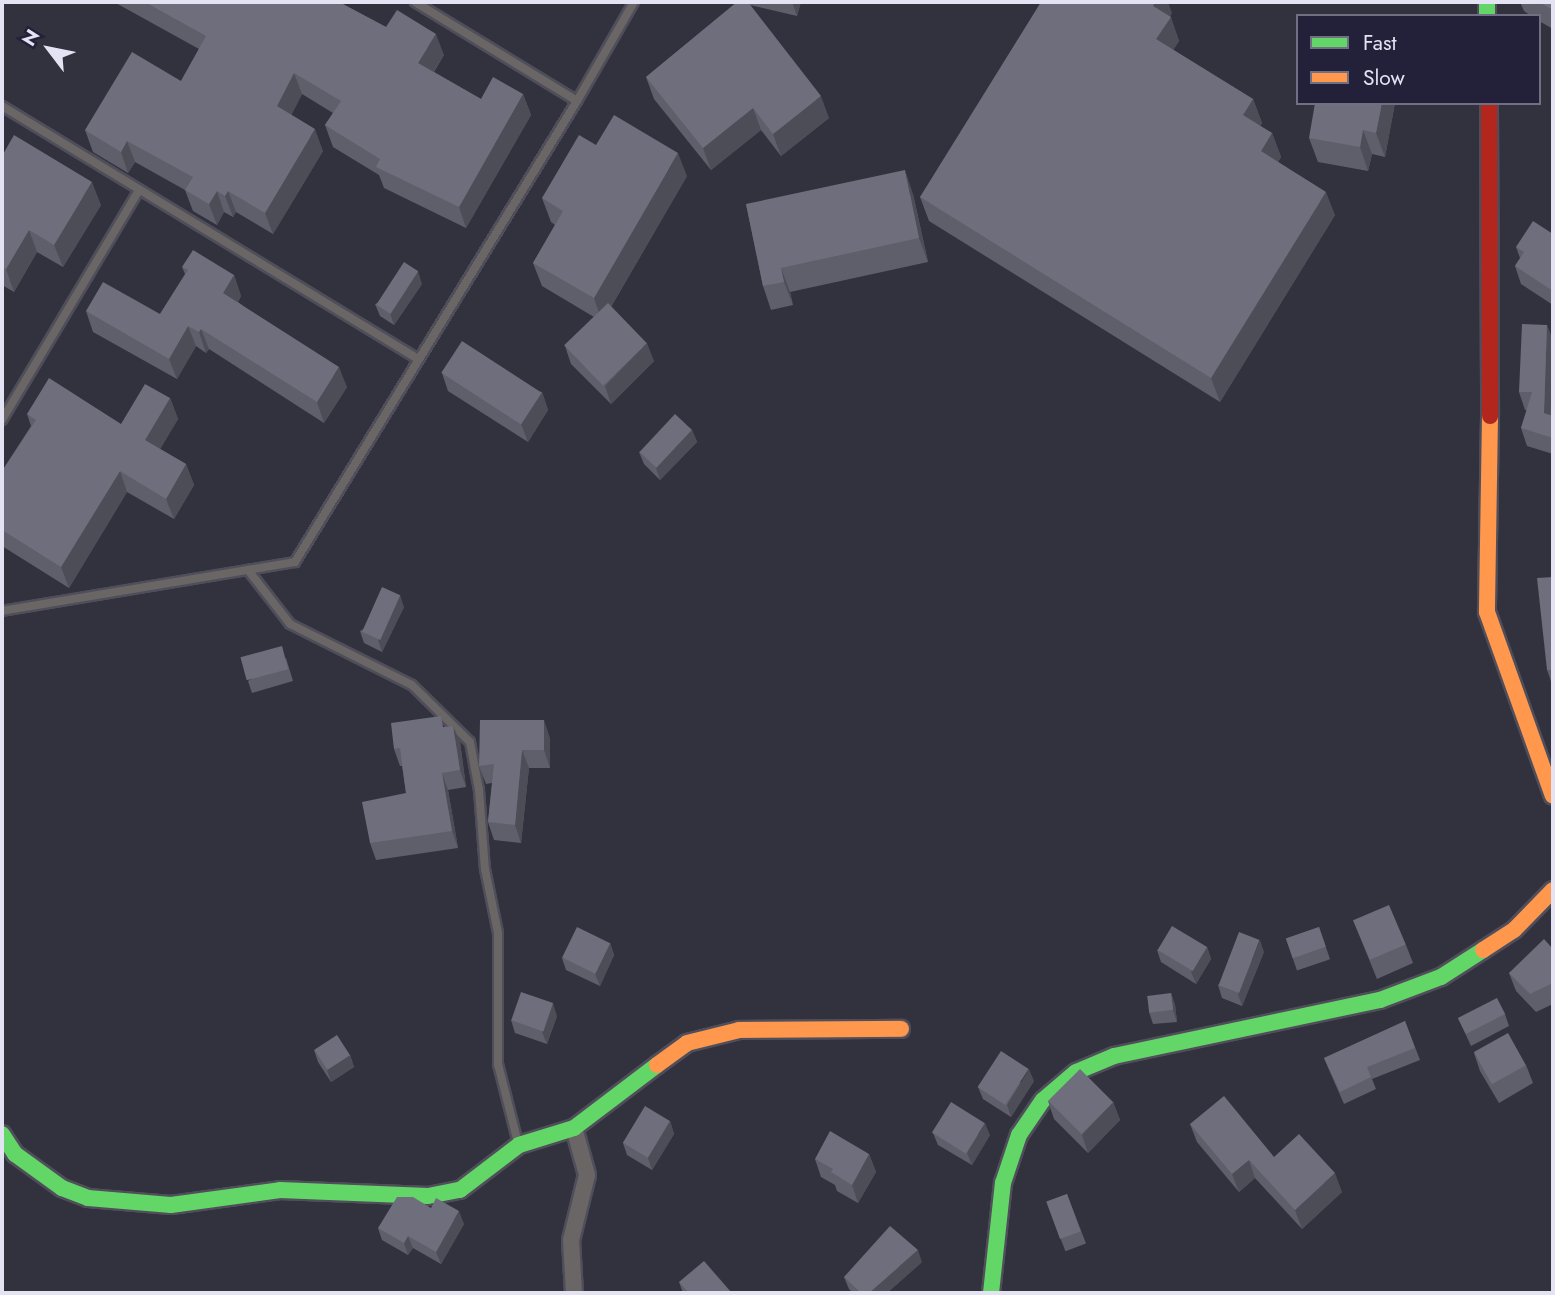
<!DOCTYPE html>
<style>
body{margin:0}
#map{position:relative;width:1555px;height:1295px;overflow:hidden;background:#32313e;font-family:Jost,sans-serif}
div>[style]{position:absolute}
.roads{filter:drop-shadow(2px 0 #4f4e5a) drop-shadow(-2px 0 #4f4e5a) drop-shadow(0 2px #4f4e5a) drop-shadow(0 -2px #4f4e5a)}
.lane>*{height:8px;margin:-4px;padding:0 4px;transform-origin:4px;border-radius:4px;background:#696665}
.street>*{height:16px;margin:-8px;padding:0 8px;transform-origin:8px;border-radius:8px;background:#696665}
.fast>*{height:16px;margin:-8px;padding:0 8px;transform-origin:8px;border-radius:8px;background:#63d668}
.slow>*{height:16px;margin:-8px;padding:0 8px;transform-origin:8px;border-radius:8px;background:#ff974d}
.jam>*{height:16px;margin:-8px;padding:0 8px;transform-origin:8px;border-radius:8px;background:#b3261e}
.wall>*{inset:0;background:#5f5f6b;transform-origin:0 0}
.shaded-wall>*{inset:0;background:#4d4d57}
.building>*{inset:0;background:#6e6e7c;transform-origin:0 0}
span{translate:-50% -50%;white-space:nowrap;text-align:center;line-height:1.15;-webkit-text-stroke:7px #232139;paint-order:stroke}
.frame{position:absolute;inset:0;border:4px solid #e4e3f4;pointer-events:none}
.legend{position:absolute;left:1296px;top:14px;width:245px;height:91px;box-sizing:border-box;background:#232139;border:2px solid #706f84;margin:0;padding:9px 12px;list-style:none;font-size:21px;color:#e4e3f4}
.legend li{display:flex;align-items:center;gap:14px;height:35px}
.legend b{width:35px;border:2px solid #706f84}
.north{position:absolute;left:14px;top:14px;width:70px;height:70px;-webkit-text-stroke:5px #232139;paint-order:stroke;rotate:302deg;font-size:19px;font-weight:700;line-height:28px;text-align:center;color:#e4e3f4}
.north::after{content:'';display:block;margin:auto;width:24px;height:32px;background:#e4e3f4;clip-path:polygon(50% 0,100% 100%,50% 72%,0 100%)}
</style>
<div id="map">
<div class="roads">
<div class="lane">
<div style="left:415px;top:2px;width:190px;rotate:31.4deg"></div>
<div style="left:577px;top:101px;width:114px;rotate:-60.1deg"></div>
<div style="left:2px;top:106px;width:488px;rotate:31.3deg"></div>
<div style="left:2px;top:420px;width:268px;rotate:-59.2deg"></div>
<div style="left:248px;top:570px;width:68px;rotate:52.1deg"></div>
<div style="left:290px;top:624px;width:136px;rotate:26.6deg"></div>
<div style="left:412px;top:685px;width:81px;rotate:44.5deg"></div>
<div style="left:470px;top:742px;width:49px;rotate:79.4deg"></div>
<div style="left:479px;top:790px;width:79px;rotate:85.7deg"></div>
<div style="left:485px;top:869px;width:65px;rotate:78.5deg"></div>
<div style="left:498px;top:933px;width:131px;rotate:90deg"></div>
<div style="left:498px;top:1064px;width:81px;rotate:75.8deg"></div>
<div style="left:2px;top:611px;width:297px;rotate:-9.5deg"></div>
<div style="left:295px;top:562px;width:540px;rotate:-58.55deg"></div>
</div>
<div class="street">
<div style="left:574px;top:1128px;width:49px;rotate:74.5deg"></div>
<div style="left:587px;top:1175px;width:67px;rotate:103.8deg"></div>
<div style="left:571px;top:1240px;width:53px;rotate:86.8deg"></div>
</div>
<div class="fast">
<div style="left:1487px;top:2px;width:14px;rotate:90deg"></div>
<div style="left:2px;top:1134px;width:24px;rotate:57deg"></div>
<div style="left:15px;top:1154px;width:58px;rotate:35.9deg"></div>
<div style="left:62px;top:1188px;width:28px;rotate:21deg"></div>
<div style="left:88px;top:1198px;width:83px;rotate:4.8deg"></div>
<div style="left:171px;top:1205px;width:110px;rotate:-7.8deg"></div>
<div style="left:280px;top:1190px;width:148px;rotate:2.3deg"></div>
<div style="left:428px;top:1196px;width:33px;rotate:-11deg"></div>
<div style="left:460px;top:1190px;width:74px;rotate:-37.3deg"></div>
<div style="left:519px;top:1145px;width:58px;rotate:-17.2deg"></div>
<div style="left:574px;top:1128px;width:104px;rotate:-37.2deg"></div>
<div style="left:991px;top:1293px;width:111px;rotate:-83.8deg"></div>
<div style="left:1003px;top:1183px;width:51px;rotate:-71.6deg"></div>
<div style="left:1019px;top:1135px;width:42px;rotate:-55.6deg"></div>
<div style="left:1043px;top:1100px;width:43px;rotate:-40.3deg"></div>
<div style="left:1076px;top:1072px;width:41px;rotate:-22.8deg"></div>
<div style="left:1114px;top:1056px;width:272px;rotate:-11.9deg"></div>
<div style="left:1380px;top:1000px;width:65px;rotate:-20.7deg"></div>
<div style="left:1441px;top:977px;width:50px;rotate:-32.7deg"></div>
</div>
<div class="slow">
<div style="left:1490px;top:416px;width:196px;rotate:90.9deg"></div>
<div style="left:1487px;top:612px;width:195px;rotate:70.3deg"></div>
<div style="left:1483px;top:950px;width:37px;rotate:-33deg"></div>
<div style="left:1514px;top:930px;width:56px;rotate:-45.7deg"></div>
<div style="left:657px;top:1065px;width:37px;rotate:-36deg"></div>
<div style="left:687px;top:1043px;width:54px;rotate:-14deg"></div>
<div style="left:739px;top:1030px;width:162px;rotate:-0.4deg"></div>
</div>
<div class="jam">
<div style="left:1489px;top:103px;width:313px;rotate:89.8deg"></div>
</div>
</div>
<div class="wall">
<div style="clip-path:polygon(114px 2px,339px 2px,386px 27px,444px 55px,434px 72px,481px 99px,523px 94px,531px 115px,466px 228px,384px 188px,379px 175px,333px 147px,325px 125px,333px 113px,302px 94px,291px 115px,323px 151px,273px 234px,236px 212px,233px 217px,224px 212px,217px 225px,193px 211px,185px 190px,135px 162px,128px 173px,93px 152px,85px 130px,181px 81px,199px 49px)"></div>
<div style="clip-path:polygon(737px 2px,801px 2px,797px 16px,750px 5px,829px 118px,781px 156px,761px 130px,711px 170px,654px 99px,646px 77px)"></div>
<div style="clip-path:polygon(1520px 2px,1553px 2px,1553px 29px,1539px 21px,1539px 16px,1531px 16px,1524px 11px)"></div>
<div style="clip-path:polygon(1172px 13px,1170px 16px,1179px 41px,1173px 50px,1253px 99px,1262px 123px,1260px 126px,1272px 133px,1281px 157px,1278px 162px,1335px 215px,1220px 402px,929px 221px,920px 197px)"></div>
<div style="clip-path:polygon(1395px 103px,1385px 157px,1372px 154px,1368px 171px,1318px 162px,1309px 138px)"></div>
<div style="clip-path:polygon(596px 145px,687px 176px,611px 307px,654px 361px,611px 404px,571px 364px,565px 346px,594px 317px,542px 286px,533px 263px,555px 225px,551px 222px,542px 198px)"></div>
<div style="clip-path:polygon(2px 156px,101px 205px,63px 267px,37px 252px,14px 292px,2px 285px)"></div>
<div style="clip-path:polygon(913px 194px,928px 262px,790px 292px,793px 305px,771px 310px,763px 286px,746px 204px)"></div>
<div style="clip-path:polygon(1553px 234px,1553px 305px,1521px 284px,1515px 266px,1520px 258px,1516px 247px)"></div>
<div style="clip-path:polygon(182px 267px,234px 275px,241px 296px,238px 302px,347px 387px,324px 423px,209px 349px,206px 353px,196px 346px,177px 379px,93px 332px,86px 311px,160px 314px,185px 274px)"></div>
<div style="clip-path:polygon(422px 284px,394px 325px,380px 316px,375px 304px)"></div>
<div style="clip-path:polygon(1547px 325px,1553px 341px,1551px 416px,1553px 416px,1553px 454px,1527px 446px,1521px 428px,1527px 410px,1525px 410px,1519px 392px)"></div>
<div style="clip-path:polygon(442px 373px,542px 392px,548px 410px,528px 442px,448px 391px)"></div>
<div style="clip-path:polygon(170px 398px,178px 419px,160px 449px,186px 464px,194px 485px,174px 519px,127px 492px,69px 588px,2px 546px,2px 471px,31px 426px,27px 414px,121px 424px)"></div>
<div style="clip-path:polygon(692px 430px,697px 442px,660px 480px,644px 464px,639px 452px)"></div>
<div style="clip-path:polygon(1553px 577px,1553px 687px,1547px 670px)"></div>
<div style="clip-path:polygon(404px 607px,382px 652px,364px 643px,360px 631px)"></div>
<div style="clip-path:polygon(286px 658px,293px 681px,252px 693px,248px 681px)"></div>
<div style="clip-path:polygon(445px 727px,460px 742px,466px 787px,448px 790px,458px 848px,376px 860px,370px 843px,406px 793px,402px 766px,400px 766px,394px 749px)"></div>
<div style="clip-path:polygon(550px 738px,550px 768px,529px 768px,521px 843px,494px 840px,488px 822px,492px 783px,486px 784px,479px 766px)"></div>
<div style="clip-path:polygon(1353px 920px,1406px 945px,1413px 963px,1377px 979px)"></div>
<div style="left:1319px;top:927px;width:34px;height:35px;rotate:71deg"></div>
<div style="clip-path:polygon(610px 943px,614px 955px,600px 986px,566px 970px,562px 958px)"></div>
<div style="clip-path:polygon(1207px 947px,1211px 959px,1196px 984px,1161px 962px,1157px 950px)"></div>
<div style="clip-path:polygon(1553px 949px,1553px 1004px,1536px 1012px,1516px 991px,1509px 973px)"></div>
<div style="clip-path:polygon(1264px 952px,1242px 1006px,1222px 998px,1218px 985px)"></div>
<div style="clip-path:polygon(1171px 993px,1175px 1005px,1177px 1022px,1153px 1024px,1149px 1012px)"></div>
<div style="clip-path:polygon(1505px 1014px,1509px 1026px,1471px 1046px,1458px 1018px)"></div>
<div style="clip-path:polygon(557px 1016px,547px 1044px,515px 1033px,511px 1020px)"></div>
<div style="clip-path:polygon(1405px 1021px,1420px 1060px,1372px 1079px,1376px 1089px,1344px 1104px,1329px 1070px,1324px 1058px)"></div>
<div style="clip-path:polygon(314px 1050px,350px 1055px,354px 1067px,331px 1082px,318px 1062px)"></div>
<div style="clip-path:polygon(1474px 1053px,1526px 1065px,1533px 1083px,1499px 1103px,1480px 1071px)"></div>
<div style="clip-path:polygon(1034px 1081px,1011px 1117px,983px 1099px,978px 1087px)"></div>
<div style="clip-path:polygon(1048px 1101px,1113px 1102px,1120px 1120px,1088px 1153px,1054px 1119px)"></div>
<div style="clip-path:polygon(670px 1121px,674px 1134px,652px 1170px,627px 1155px,623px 1143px)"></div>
<div style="clip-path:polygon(1190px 1124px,1274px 1157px,1342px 1192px,1302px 1229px,1255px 1178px,1239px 1192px,1197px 1142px)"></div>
<div style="clip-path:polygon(933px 1133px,990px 1135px,972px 1165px,938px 1145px)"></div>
<div style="clip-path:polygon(869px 1154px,876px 1172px,858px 1203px,837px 1191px,835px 1185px,821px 1177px,815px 1159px)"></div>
<div style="left:1067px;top:1194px;width:53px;height:22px;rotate:69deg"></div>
<div style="clip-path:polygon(431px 1208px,464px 1224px,441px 1264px,413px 1248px,408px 1255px,382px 1240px,378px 1228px)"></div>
<div style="clip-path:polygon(922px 1262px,887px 1293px,853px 1293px,849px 1289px,844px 1277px)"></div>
<div style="clip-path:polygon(679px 1282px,732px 1293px,683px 1293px)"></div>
</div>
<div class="shaded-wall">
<div style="clip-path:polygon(792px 2px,801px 2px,797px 16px)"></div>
<div style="clip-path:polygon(1156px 2px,1168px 2px,1172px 13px,1162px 30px,1153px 6px)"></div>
<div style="clip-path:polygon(1171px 17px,1179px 41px,1165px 63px,1156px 39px)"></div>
<div style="clip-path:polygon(436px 34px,444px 55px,426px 84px,418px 63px)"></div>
<div style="clip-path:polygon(294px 73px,302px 94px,285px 128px,277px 106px)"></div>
<div style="clip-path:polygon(523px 94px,531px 115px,466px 228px,459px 207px)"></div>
<div style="clip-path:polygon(821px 96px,829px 118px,781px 156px,773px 134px)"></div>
<div style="clip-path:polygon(1253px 99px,1262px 123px,1252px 139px,1243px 115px)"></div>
<div style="clip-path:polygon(1382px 103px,1395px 103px,1385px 157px,1376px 133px)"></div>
<div style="clip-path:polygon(753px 108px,761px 130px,711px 170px,703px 148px)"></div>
<div style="clip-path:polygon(315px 129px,323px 151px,273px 234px,265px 213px)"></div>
<div style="clip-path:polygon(1363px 130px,1372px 154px,1368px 171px,1360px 147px)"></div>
<div style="clip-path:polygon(1272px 133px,1281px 157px,1270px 175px,1261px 151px)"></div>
<div style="clip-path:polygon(127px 141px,135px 162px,128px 173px,121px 152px)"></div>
<div style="clip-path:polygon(678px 153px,687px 176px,602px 322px,594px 298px)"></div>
<div style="clip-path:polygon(905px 170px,913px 194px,928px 262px,919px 238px)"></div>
<div style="clip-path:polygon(92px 182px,101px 205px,63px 267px,54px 245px)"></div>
<div style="clip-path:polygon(217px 191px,224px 212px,217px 225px,209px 204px)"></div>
<div style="clip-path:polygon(228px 191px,236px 212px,233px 217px,225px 196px)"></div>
<div style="clip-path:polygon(1326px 192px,1335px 215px,1220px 402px,1211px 378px)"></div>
<div style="clip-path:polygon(29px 230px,37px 252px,14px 292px,6px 269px)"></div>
<div style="clip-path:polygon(781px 268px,790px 292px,793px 305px,784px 282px)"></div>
<div style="clip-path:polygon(418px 271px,422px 284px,394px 325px,390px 313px)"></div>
<div style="clip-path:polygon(234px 275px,241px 296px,231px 314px,223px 293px)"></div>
<div style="clip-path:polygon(1547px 325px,1553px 341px,1550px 431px,1544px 413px)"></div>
<div style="clip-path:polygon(188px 326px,196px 346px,177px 379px,169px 359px)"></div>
<div style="clip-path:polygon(201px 329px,209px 349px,206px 353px,199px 332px)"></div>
<div style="clip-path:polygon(647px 343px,654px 361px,611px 404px,605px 386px)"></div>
<div style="clip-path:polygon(339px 367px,347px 387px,324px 423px,317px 402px)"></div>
<div style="clip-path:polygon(542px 392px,548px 410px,528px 442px,521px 424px)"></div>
<div style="clip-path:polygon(170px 398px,178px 419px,153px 461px,145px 440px)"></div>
<div style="clip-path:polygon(692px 430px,697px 442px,660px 480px,656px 468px)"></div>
<div style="clip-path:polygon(186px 464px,194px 485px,174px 519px,166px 499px)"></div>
<div style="clip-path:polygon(120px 471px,127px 492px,69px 588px,61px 567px)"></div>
<div style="clip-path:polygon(400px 595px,404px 607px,382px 652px,378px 640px)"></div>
<div style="clip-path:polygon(544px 720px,550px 738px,550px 768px,544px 750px)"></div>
<div style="clip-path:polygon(453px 726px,460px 742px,466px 787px,460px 770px)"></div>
<div style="clip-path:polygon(522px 750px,529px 768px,521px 843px,515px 825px)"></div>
<div style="clip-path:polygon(442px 773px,448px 790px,458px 848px,452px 831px)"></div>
<div style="clip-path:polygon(1260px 940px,1264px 952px,1242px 1006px,1238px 994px)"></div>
<div style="clip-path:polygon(610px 943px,614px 955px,600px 986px,595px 974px)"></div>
<div style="clip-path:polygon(1207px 947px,1211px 959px,1196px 984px,1191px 972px)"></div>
<div style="clip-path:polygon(1171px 993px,1175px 1005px,1177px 1022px,1173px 1010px)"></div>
<div style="clip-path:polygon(553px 1003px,557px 1016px,547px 1044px,542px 1032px)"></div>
<div style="clip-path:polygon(350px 1055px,354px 1067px,331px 1082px,327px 1070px)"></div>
<div style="clip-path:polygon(1029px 1069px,1034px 1081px,1011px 1117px,1007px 1105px)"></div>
<div style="clip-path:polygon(1113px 1102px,1120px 1120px,1088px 1153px,1082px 1135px)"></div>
<div style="clip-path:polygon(670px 1121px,674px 1134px,652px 1170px,648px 1158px)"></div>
<div style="clip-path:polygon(985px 1123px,990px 1135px,972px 1165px,967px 1153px)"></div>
<div style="clip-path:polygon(869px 1154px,876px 1172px,858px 1203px,852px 1185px)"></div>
<div style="clip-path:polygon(1249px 1160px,1255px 1178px,1239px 1192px,1232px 1174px)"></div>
<div style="clip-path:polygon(1335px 1173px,1342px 1192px,1302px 1229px,1295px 1210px)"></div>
<div style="clip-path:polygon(459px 1211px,464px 1224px,441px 1264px,436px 1252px)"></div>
<div style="clip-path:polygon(408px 1236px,413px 1248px,408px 1255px,404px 1243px)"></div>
<div style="clip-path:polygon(918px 1250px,922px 1262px,887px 1293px,869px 1293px)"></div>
</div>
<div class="building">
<div style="clip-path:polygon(145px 2px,339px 2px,386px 27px,397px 10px,436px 34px,418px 63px,481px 99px,493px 77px,523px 94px,459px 207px,376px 167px,380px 159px,325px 125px,341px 101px,294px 73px,277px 106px,315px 129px,265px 213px,228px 191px,225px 196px,217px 191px,209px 204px,185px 190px,193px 177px,127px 141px,121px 152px,85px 130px,132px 52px,181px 81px,206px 36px)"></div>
<div style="clip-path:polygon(737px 2px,748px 2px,821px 96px,773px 134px,753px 108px,703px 148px,646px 77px)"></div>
<div style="clip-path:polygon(1041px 2px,1156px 2px,1153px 6px,1171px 17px,1156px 39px,1253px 99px,1243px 115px,1272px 133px,1261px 151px,1326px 192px,1211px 378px,920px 197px)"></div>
<div style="clip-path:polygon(1539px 2px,1553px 2px,1553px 10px)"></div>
<div style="clip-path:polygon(1315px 103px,1382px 103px,1376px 133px,1363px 130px,1360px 147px,1309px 138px)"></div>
<div style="clip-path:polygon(614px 115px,678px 153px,594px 298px,533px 263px,563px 211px,542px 198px,579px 135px,596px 145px)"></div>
<div style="clip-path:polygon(14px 135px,92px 182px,54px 245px,29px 230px,6px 269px,2px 267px,2px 156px)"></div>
<div style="clip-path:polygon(905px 170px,919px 238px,781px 268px,784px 282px,763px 286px,746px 204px)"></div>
<div style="clip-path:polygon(1533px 221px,1553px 234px,1553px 291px,1515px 266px,1524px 252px,1516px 247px)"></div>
<div style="clip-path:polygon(193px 250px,234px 275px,223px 293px,339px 367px,317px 402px,201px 329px,199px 332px,188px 326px,169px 359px,86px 311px,103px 282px,160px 314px,188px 270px,182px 267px)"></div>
<div style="left:404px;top:262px;width:17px;height:51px;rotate:33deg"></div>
<div style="left:608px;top:303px;width:56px;height:61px;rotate:46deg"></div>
<div style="clip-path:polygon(1522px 324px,1547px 325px,1544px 413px,1553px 416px,1553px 438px,1521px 428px,1532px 392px,1519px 392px)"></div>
<div style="left:462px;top:341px;width:95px;height:38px;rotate:33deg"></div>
<div style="clip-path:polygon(49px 378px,121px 424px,145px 384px,170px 398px,145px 440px,186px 464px,166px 499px,120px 471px,61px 567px,2px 530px,2px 471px,36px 420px,27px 414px)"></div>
<div style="left:675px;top:414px;width:23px;height:52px;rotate:43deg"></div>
<div style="clip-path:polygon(1553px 577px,1553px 670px,1547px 670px,1537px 578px)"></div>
<div style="left:382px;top:587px;width:20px;height:49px;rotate:24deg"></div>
<div style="left:282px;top:646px;width:24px;height:43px;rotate:75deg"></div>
<div style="clip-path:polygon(441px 716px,443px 727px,453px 726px,460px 770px,442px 773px,452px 831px,370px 843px,362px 802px,406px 793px,400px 748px,394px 749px,391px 723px)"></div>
<div style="clip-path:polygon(480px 720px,544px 720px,544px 750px,522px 750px,515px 825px,488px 822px,494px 764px,479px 766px)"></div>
<div style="left:1389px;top:905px;width:43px;height:39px;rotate:67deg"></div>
<div style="left:1172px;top:926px;width:41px;height:28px;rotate:31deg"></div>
<div style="left:577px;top:927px;width:37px;height:34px;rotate:26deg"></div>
<div style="left:1319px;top:927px;width:21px;height:35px;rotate:71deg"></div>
<div style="left:1239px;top:932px;width:22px;height:57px;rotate:21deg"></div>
<div style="clip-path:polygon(1544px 939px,1553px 949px,1553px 983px,1530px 994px,1509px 973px)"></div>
<div style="left:521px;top:992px;width:34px;height:30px;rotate:19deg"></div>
<div style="left:1171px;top:993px;width:17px;height:24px;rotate:83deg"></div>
<div style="left:1497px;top:998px;width:18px;height:44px;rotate:63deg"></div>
<div style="clip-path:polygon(1405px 1021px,1415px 1048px,1367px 1067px,1371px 1077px,1340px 1092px,1324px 1058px)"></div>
<div style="left:1508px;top:1033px;width:37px;height:39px;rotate:61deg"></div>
<div style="left:337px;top:1035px;width:24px;height:27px;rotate:57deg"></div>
<div style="left:1001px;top:1051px;width:33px;height:43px;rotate:33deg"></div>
<div style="left:1080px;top:1069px;width:47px;height:45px;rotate:45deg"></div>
<div style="clip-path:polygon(1224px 1096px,1274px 1157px,1299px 1134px,1335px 1173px,1295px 1210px,1249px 1160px,1232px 1174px,1190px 1124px)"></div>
<div style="left:951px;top:1102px;width:40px;height:36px;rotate:32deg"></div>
<div style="left:645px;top:1106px;width:29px;height:43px;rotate:31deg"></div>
<div style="clip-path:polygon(830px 1131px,869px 1154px,852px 1185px,831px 1172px,833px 1169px,815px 1159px)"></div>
<div style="left:1067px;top:1194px;width:40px;height:22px;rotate:70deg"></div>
<div style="clip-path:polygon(397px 1197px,413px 1197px,431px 1208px,436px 1198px,459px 1211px,436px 1252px,408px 1236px,404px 1243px,378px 1228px)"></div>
<div style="clip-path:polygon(890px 1226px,918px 1250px,869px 1293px,861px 1293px,844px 1277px)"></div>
<div style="clip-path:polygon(704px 1261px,731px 1292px,730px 1293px,689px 1293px,679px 1282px)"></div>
</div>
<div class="frame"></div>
<ul class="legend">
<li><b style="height:9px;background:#63d668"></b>Fast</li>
<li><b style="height:9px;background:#ff974d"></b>Slow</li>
</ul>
<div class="north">N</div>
</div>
